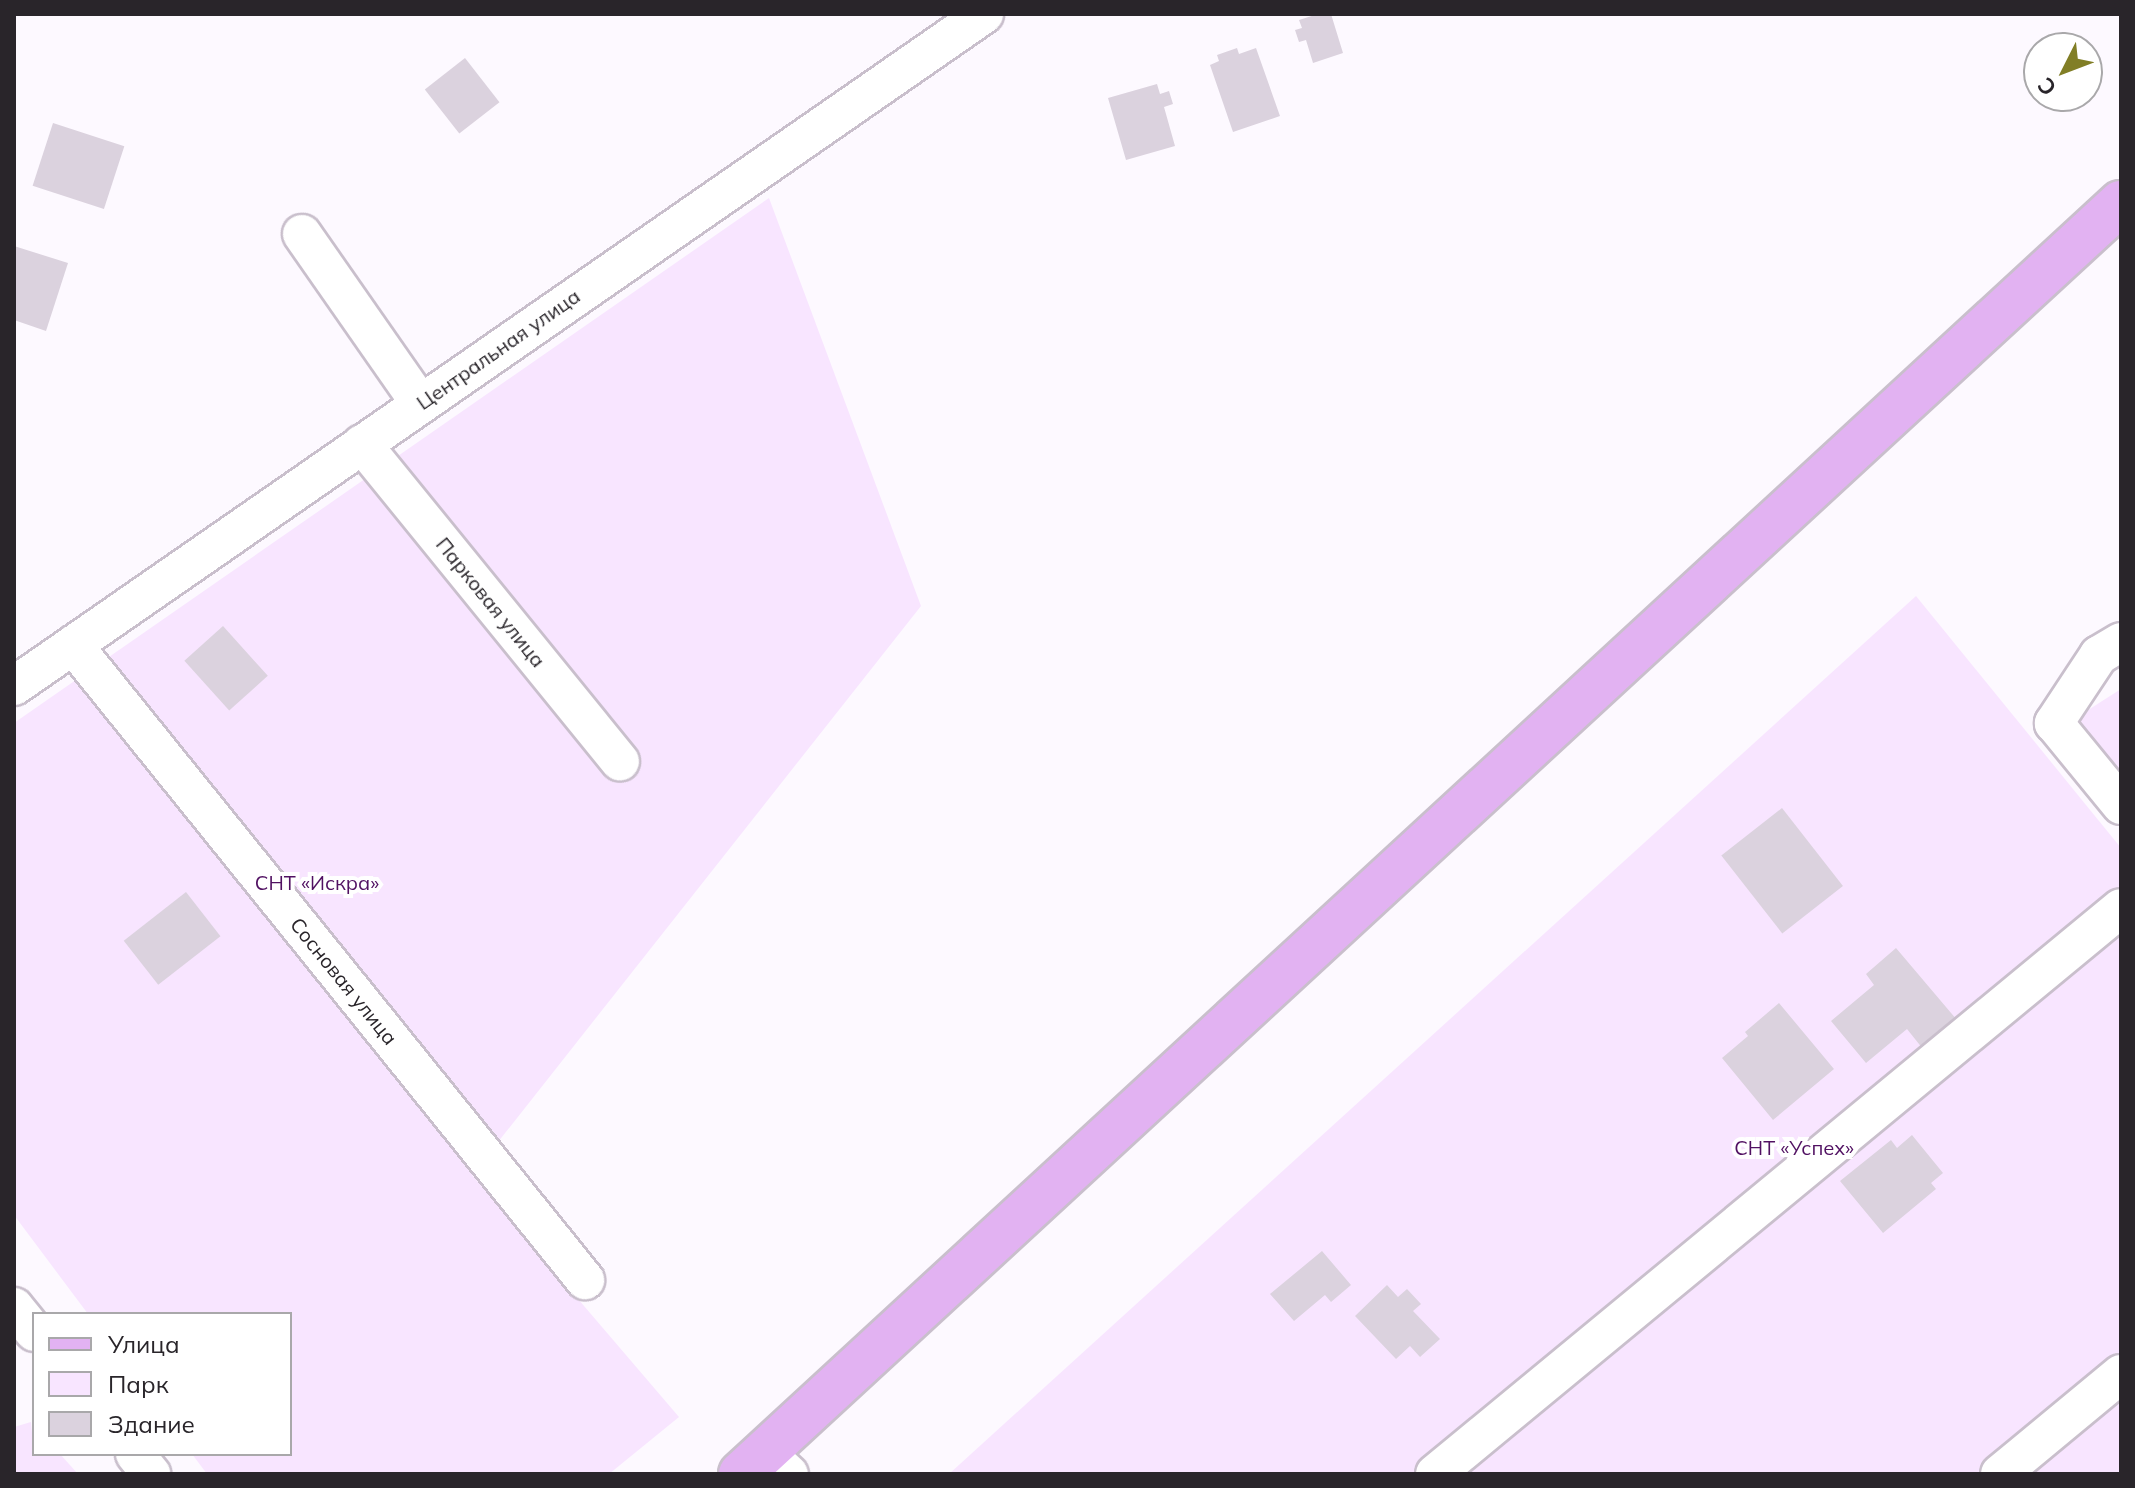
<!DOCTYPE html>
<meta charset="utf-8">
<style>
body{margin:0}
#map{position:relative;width:2135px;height:1488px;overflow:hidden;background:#fdf9ff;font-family:Mulish,sans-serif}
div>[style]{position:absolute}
.green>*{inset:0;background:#f8e5ff}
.building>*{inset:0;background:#dbd2de;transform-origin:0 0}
.roads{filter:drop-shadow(2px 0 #c9bfcc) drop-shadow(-2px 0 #c9bfcc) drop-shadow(0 2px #c9bfcc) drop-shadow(0 -2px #c9bfcc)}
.minor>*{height:38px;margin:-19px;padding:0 19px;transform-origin:19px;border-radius:19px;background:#fff}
.major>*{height:44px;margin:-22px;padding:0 22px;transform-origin:22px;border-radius:22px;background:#e2b2f2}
span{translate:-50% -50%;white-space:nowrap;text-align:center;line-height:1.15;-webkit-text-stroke:8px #fff;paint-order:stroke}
.street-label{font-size:20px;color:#29252a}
.park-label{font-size:20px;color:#511162}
.frame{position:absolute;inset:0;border:16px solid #29252a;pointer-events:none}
.legend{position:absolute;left:32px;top:1312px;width:260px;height:144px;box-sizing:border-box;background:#fff;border:2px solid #a9a8aa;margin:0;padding:10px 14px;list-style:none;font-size:24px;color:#29252a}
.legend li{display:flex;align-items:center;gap:16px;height:40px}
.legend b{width:40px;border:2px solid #a9a8aa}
.north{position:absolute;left:2023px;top:32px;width:80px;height:80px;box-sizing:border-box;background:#fff;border:2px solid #a9a8aa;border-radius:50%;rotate:228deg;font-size:22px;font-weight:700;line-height:32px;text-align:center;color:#29252a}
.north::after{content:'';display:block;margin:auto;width:28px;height:36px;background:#817e26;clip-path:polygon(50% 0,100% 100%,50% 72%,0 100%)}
</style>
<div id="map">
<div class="green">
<div style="clip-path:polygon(769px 198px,921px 606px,472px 1175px,679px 1417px,609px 1474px,207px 1474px,192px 1454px,290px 1454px,290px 1314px,88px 1314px,14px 1215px,14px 723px)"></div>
<div style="clip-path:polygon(1916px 596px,2121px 848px,2121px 1474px,949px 1474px)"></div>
<div style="clip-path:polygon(2121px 689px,2121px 776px,2074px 719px)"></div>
<div style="clip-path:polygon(31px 1422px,34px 1454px,60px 1454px,78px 1474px,14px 1474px,14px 1427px)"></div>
</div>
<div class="building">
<div style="clip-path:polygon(1318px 14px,1331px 14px,1343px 53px,1313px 63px,1306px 40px,1299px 42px,1295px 30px,1302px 28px,1299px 20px)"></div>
<div style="clip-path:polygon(1237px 48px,1239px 54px,1256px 48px,1280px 116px,1233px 132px,1210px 65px,1219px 61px,1217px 55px)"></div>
<div style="left:465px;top:58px;width:56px;height:51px;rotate:52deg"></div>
<div style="clip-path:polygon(1157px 84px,1160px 94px,1169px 91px,1173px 104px,1164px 107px,1175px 146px,1126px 160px,1108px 98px)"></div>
<div style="left:53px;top:123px;width:75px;height:66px;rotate:18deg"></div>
<div style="clip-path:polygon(14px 246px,68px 263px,46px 331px,14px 320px)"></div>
<div style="left:223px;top:626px;width:67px;height:52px;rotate:48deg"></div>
<div style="left:1782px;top:808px;width:99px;height:77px;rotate:52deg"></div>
<div style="left:186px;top:892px;width:56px;height:79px;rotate:52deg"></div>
<div style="clip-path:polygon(1896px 948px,1957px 1020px,1923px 1049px,1907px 1029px,1866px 1063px,1831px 1021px,1874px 985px,1866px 974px)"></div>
<div style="clip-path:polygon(1779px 1003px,1834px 1069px,1773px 1120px,1722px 1058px,1748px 1036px,1745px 1032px)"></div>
<div style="clip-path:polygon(1912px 1135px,1943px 1173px,1931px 1183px,1936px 1189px,1883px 1233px,1840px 1181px,1891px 1140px,1897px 1148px)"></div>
<div style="clip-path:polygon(1322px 1251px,1351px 1285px,1331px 1302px,1325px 1295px,1294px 1321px,1270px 1294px)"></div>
<div style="clip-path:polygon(1387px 1285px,1398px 1297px,1407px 1289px,1421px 1304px,1413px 1311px,1440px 1339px,1420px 1357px,1410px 1346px,1396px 1359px,1355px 1316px)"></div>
</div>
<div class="roads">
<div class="minor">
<div style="left:302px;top:234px;width:206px;rotate:55.1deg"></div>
<div style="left:362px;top:444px;width:409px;rotate:50.9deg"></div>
<div style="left:2121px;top:642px;width:26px;rotate:149deg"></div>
<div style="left:2099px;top:655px;width:82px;rotate:123.5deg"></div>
<div style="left:2054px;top:723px;width:106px;rotate:50.7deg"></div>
<div style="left:73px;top:645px;width:816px;rotate:51.12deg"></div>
<div style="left:14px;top:686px;width:1180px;rotate:-34.71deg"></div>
<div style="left:14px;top:1307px;width:32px;rotate:51deg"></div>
<div style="left:764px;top:1451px;width:34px;rotate:43deg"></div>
<div style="left:135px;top:1454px;width:26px;rotate:51deg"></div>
<div style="left:1435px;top:1474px;width:889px;rotate:-39.53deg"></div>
<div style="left:2000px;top:1474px;width:157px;rotate:-39.6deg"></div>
</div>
<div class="major">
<div style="left:741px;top:1474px;width:1876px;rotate:-42.65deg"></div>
</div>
</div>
<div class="street-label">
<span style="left:498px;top:349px;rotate:-35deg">Центральная улица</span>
<span style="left:491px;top:602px;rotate:51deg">Парковая улица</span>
<span style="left:344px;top:981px;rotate:51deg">Сосновая улица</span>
</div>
<div class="park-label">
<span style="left:317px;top:882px">СНТ «Искра»</span>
<span style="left:1794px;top:1147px">СНТ «Успех»</span>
</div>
<div class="frame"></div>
<ul class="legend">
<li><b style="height:10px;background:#e2b2f2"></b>Улица</li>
<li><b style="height:22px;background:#f8e5ff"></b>Парк</li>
<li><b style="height:22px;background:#dbd2de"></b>Здание</li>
</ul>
<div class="north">С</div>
</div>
